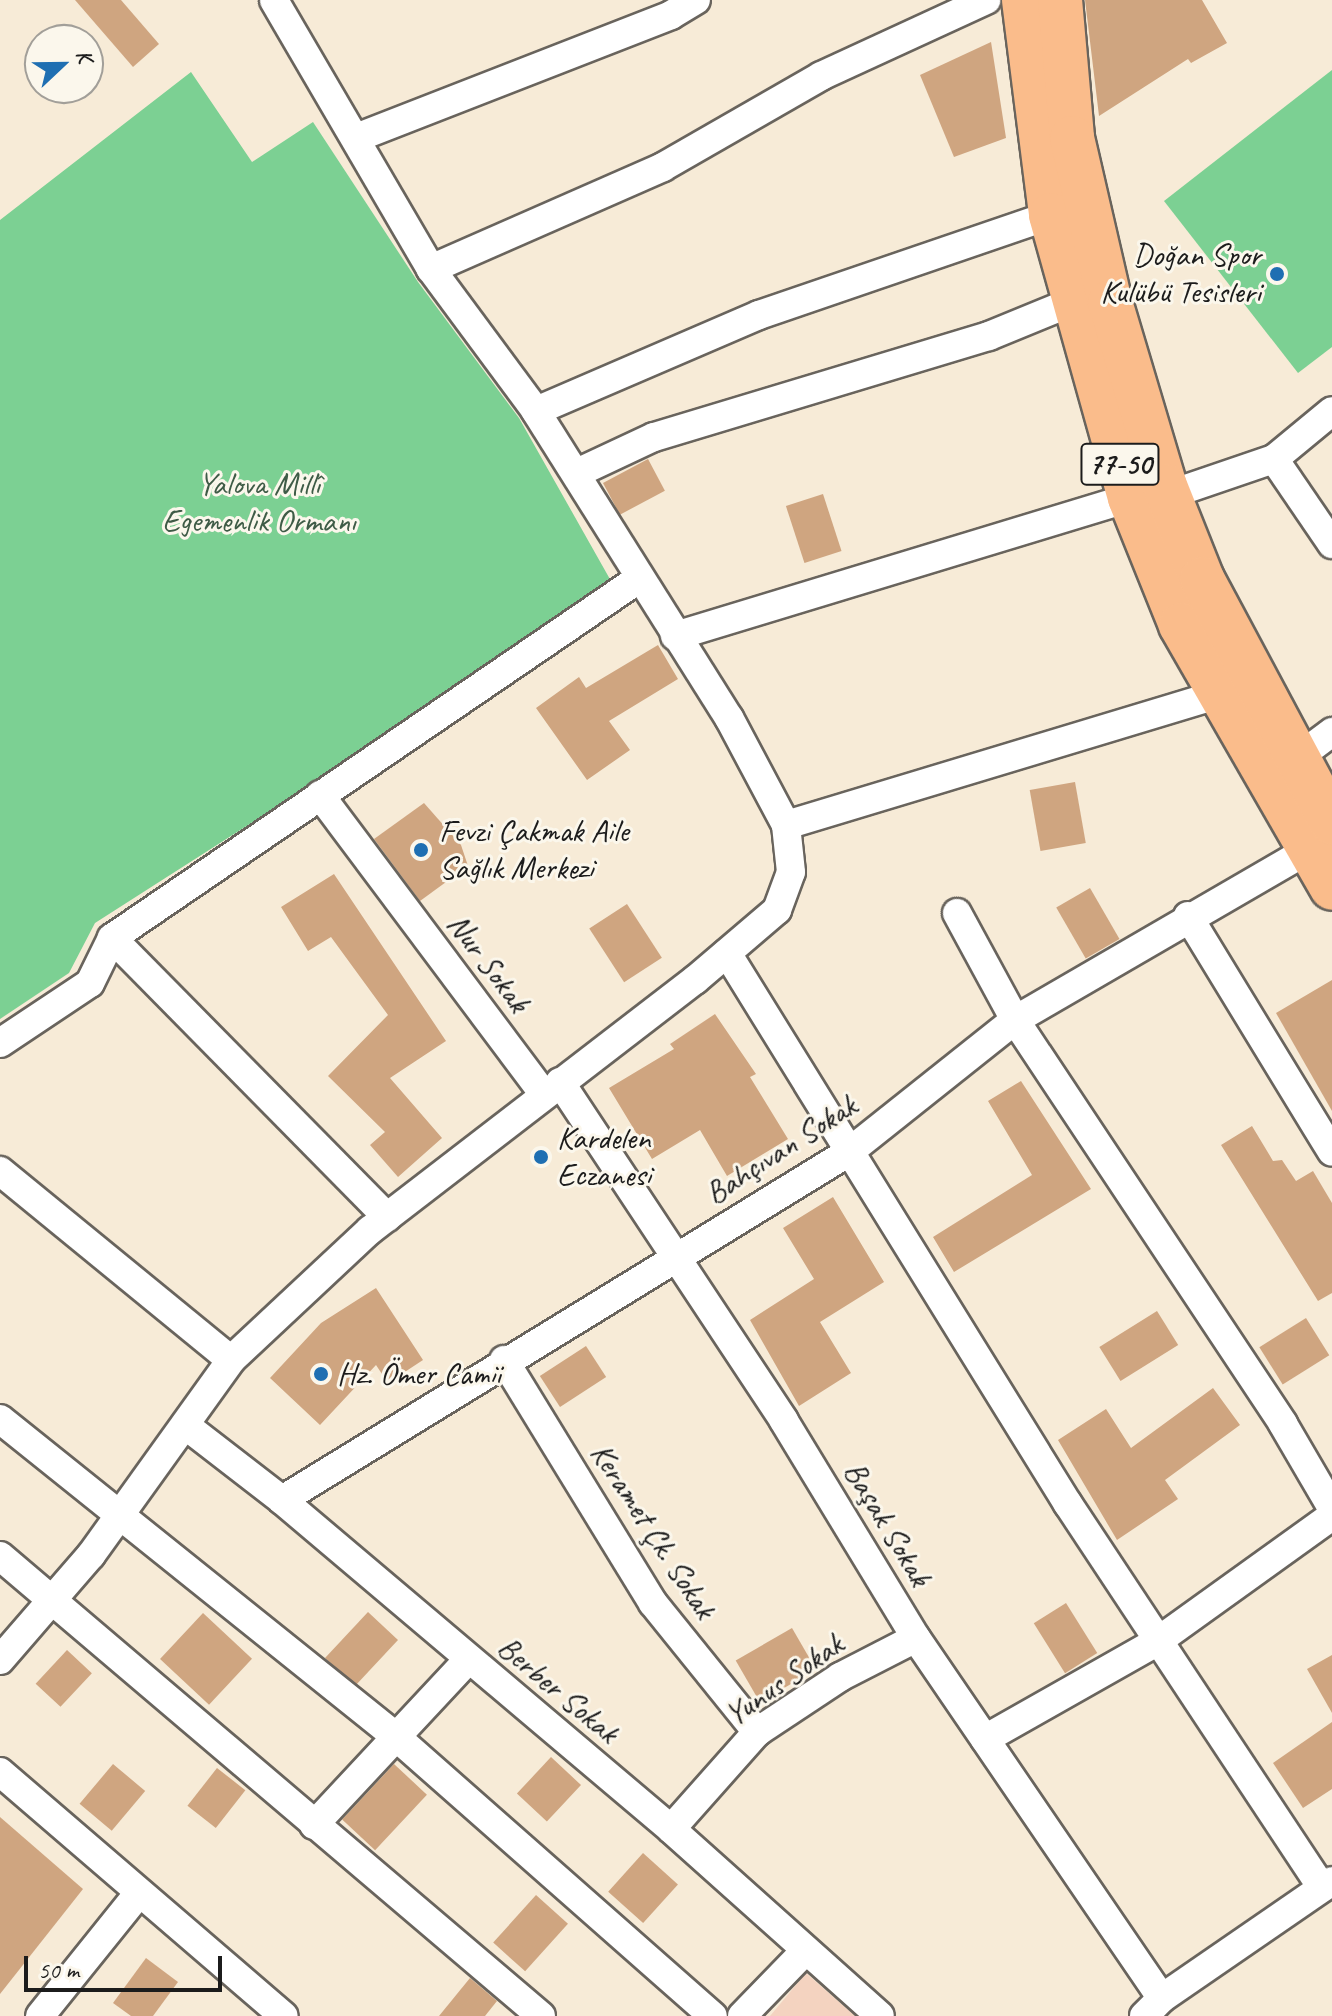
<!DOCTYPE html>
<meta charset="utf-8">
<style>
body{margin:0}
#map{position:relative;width:1332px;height:2016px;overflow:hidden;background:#f7ebd7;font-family:Caveat,sans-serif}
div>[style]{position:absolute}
.built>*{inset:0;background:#f4d3c0}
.green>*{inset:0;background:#7cd093}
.building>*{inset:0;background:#cfa580;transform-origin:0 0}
.roads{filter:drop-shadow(2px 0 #69645d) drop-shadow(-2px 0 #69645d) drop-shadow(0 2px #69645d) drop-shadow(0 -2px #69645d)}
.minor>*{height:28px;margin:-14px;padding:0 14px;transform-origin:14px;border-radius:14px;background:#fff}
.primary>*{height:44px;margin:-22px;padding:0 22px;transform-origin:22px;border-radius:22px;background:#fabc8b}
.dots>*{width:22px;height:22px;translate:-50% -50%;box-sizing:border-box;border:4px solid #fbf7ec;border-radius:50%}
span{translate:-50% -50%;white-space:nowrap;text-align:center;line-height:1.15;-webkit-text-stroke:6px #fbf7ec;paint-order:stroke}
.shield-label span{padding:2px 6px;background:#fbf7ec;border:2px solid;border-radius:6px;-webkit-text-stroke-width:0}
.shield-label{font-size:30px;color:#1c1c1c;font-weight:700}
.poi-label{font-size:32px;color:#1c1c1c}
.right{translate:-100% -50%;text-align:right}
.left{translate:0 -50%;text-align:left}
.park-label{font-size:32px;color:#3e5b46}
.street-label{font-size:32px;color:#1c1c1c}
.north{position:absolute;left:24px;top:24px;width:80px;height:80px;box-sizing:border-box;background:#fbf7ec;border:2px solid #a29f99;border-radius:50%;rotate:68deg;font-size:22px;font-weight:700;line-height:32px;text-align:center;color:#1c1c1c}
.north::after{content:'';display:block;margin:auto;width:28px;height:36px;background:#1f6fb2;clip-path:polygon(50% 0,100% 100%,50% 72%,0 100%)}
.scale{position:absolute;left:24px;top:1956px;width:198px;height:36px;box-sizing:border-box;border:4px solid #1c1c1c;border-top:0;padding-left:10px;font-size:24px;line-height:28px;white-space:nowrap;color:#1c1c1c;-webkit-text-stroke:6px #fbf7ec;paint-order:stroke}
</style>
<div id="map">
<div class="built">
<div style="clip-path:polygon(806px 1973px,855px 2016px,770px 2016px)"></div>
</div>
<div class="green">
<div style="clip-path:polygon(1332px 70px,1332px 347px,1298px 373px,1164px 201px)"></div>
<div style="clip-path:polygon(191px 72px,252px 162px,313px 122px,418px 282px,519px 418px,611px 581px,323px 777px,95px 923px,69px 973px,0 1019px,0 220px)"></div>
</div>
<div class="building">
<div style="clip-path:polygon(75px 0,121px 0,159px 44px,133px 67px)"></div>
<div style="clip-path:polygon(1085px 0,1202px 0,1227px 43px,1191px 63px,1188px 59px,1099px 116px)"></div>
<div style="clip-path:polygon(991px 42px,1006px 138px,954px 157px,920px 75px)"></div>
<div style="left:648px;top:459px;width:36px;height:51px;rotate:62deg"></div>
<div style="left:823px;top:494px;width:60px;height:39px;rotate:72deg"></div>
<div style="clip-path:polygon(658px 645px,678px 679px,609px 721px,630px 750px,587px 780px,536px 708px,579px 677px,586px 688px)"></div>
<div style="left:1075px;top:782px;width:62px;height:46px;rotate:80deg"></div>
<div style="clip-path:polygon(424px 803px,461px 845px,468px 866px,420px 901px,374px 839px)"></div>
<div style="clip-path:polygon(334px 874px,446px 1041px,390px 1078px,442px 1138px,398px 1177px,370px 1145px,385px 1132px,328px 1076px,388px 1015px,331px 937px,308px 951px,281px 907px)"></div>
<div style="left:1090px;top:888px;width:59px;height:39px;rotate:60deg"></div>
<div style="left:627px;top:904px;width:64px;height:45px;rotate:57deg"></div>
<div style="clip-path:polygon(1332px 980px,1332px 1111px,1276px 1013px)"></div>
<div style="clip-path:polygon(715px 1014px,756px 1074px,750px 1077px,788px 1139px,727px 1176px,700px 1130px,652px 1159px,609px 1088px,674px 1049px,670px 1044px)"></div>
<div style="clip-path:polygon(1021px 1081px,1091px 1189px,954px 1272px,933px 1237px,1032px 1175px,988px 1101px)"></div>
<div style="clip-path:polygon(1252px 1126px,1273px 1161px,1282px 1160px,1296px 1181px,1313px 1171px,1332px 1203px,1332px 1293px,1318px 1301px,1221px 1145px)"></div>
<div style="clip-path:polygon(833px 1197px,884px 1282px,820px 1322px,851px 1373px,799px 1406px,750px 1320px,814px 1279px,783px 1228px)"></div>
<div style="clip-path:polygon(376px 1288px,423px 1360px,388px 1383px,376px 1365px,320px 1425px,270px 1378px,321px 1323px)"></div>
<div style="left:1157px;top:1311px;width:40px;height:68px;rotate:58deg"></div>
<div style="left:1306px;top:1318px;width:44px;height:55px;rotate:58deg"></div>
<div style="left:586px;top:1346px;width:37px;height:55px;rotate:57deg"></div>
<div style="clip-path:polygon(1213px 1388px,1240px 1425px,1165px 1480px,1178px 1499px,1117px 1540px,1058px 1440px,1106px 1409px,1131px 1448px)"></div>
<div style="left:1066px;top:1603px;width:59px;height:38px;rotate:58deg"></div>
<div style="left:368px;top:1612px;width:41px;height:63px;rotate:43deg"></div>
<div style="left:203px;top:1613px;width:67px;height:63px;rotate:43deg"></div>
<div style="left:792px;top:1628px;width:48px;height:65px;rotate:60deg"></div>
<div style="left:67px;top:1650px;width:34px;height:46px;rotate:43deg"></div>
<div style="clip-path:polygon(1332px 1655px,1332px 1713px,1307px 1669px)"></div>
<div style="clip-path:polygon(1332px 1722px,1332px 1789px,1303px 1808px,1273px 1763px)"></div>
<div style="left:551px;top:1757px;width:41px;height:50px;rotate:43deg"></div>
<div style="left:113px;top:1764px;width:42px;height:52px;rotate:40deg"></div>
<div style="left:394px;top:1764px;width:45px;height:76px;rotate:43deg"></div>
<div style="left:217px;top:1768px;width:36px;height:48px;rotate:38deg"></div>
<div style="clip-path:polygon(0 1817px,83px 1889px,0 1994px)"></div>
<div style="left:643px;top:1853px;width:47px;height:52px;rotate:42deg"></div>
<div style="left:536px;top:1895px;width:43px;height:64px;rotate:42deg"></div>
<div style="clip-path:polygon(146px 1958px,178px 1982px,153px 2016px,131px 2016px,113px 2003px)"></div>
<div style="clip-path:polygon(470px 1978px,497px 2001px,485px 2016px,439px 2016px)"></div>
</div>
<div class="roads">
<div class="minor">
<div style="left:356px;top:138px;width:338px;rotate:-21.3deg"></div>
<div style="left:671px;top:15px;width:29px;rotate:-31deg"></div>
<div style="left:431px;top:269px;width:253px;rotate:-23.7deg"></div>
<div style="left:663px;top:167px;width:182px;rotate:-29.9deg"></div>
<div style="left:821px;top:76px;width:182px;rotate:-24.7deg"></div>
<div style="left:536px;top:411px;width:243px;rotate:-23.3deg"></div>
<div style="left:759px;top:315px;width:309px;rotate:-18.9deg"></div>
<div style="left:1274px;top:459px;width:103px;rotate:55.7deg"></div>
<div style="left:577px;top:473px;width:85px;rotate:-25.1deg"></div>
<div style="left:654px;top:437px;width:350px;rotate:-16.8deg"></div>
<div style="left:989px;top:336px;width:90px;rotate:-22.3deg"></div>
<div style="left:1165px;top:486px;width:16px;rotate:18deg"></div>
<div style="left:1180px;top:491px;width:99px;rotate:-18.8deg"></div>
<div style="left:1274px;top:459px;width:75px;rotate:-39.6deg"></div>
<div style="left:675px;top:636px;width:475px;rotate:-16.9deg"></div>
<div style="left:1296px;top:759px;width:45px;rotate:-36.9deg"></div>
<div style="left:320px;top:795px;width:374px;rotate:53.2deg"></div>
<div style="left:786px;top:825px;width:450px;rotate:-16.8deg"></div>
<div style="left:957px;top:913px;width:122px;rotate:61.5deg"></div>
<div style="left:1015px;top:1020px;width:485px;rotate:56.4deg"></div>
<div style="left:1283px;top:1424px;width:97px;rotate:59.7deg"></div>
<div style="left:1188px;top:916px;width:276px;rotate:58.6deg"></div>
<div style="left:112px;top:938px;width:392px;rotate:45.4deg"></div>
<div style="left:727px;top:953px;width:648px;rotate:58.25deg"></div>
<div style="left:1068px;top:1504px;width:460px;rotate:56.5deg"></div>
<div style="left:0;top:1043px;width:108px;rotate:-33.7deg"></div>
<div style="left:90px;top:983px;width:50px;rotate:-63.9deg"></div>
<div style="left:112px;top:938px;width:635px;rotate:-34.29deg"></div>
<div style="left:560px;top:1082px;width:406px;rotate:56.5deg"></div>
<div style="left:784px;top:1421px;width:254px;rotate:58.7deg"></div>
<div style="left:916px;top:1638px;width:436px;rotate:55.7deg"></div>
<div style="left:0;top:1171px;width:298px;rotate:39.3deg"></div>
<div style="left:504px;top:1360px;width:285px;rotate:58.5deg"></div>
<div style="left:653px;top:1603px;width:166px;rotate:51.1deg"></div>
<div style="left:0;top:1419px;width:505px;rotate:38.73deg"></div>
<div style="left:394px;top:1735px;width:425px;rotate:41.4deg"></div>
<div style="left:185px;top:1425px;width:123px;rotate:37.7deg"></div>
<div style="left:282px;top:1500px;width:509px;rotate:40.22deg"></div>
<div style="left:671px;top:1829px;width:280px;rotate:41.8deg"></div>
<div style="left:282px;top:1500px;width:665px;rotate:-31.54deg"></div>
<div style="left:849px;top:1152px;width:212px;rotate:-38.5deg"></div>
<div style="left:1015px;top:1020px;width:341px;rotate:-30.1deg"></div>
<div style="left:0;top:1556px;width:710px;rotate:40.37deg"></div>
<div style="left:0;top:1660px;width:139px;rotate:-49.1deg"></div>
<div style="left:91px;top:1555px;width:240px;rotate:-54.3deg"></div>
<div style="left:231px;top:1360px;width:190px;rotate:-43.1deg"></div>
<div style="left:370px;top:1230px;width:410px;rotate:-37.6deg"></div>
<div style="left:695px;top:980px;width:108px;rotate:-40.5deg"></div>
<div style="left:777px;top:910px;width:40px;rotate:-69.8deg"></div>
<div style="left:791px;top:872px;width:47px;rotate:-96.1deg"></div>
<div style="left:786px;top:825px;width:121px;rotate:-118deg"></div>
<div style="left:729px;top:718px;width:363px;rotate:-122.2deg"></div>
<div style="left:536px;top:411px;width:177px;rotate:-126.5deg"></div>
<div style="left:431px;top:269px;width:311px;rotate:-120.3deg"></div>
<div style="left:985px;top:1739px;width:199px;rotate:-29.5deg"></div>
<div style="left:1158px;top:1641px;width:214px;rotate:-35.7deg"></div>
<div style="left:0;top:1772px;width:374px;rotate:40.7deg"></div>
<div style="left:314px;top:1825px;width:227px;rotate:-47deg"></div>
<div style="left:671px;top:1829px;width:130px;rotate:-48.4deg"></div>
<div style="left:757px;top:1732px;width:100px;rotate:-33.5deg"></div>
<div style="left:840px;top:1677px;width:85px;rotate:-27.2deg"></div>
<div style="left:40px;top:2016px;width:158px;rotate:-51.2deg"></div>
<div style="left:742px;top:2016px;width:91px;rotate:-45.9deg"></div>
<div style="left:1144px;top:2016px;width:25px;rotate:-45deg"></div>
<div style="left:1162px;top:1998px;width:206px;rotate:-34.5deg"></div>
</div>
<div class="primary">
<div style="left:1024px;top:0;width:217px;rotate:82.8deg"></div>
<div style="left:1051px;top:215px;width:294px;rotate:74.4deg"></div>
<div style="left:1130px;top:498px;width:137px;rotate:68.1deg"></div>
<div style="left:1181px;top:625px;width:303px;rotate:60.1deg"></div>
<div style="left:1060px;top:0;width:139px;rotate:85deg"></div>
<div style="left:1072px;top:138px;width:168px;rotate:77deg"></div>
<div style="left:1110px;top:302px;width:192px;rotate:73.4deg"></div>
<div style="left:1165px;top:486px;width:100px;rotate:68.3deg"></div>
<div style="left:1202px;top:579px;width:276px;rotate:61.9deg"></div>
</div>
</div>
<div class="dots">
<div style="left:1277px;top:274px;background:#1f6fb2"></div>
<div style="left:421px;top:850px;background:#1f6fb2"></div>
<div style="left:541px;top:1157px;background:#1f6fb2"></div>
<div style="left:321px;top:1374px;background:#1f6fb2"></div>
</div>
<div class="shield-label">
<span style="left:1120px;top:464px">77-50</span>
</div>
<div class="poi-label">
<span class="right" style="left:1261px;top:274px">Doğan Spor<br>Kulübü Tesisleri</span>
<span class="left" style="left:439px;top:850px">Fevzi Çakmak Aile<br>Sağlık Merkezi</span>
<span class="left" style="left:557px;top:1157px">Kardelen<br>Eczanesi</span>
<span class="left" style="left:337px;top:1374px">Hz. Ömer Camii</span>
</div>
<div class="park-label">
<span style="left:259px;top:503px">Yalova Millî<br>Egemenlik Ormanı</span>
</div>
<div class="street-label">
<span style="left:488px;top:963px;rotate:53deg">Nur Sokak</span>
<span style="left:781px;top:1150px;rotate:-33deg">Bahçıvan Sokak</span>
<span style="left:887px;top:1524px;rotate:59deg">Başak Sokak</span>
<span style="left:653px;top:1531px;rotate:57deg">Keramet Çk. Sokak</span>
<span style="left:784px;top:1680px;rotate:-35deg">Yunus Sokak</span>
<span style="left:558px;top:1690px;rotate:40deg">Berber Sokak</span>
</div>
<div class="north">K</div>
<div class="scale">50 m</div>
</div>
